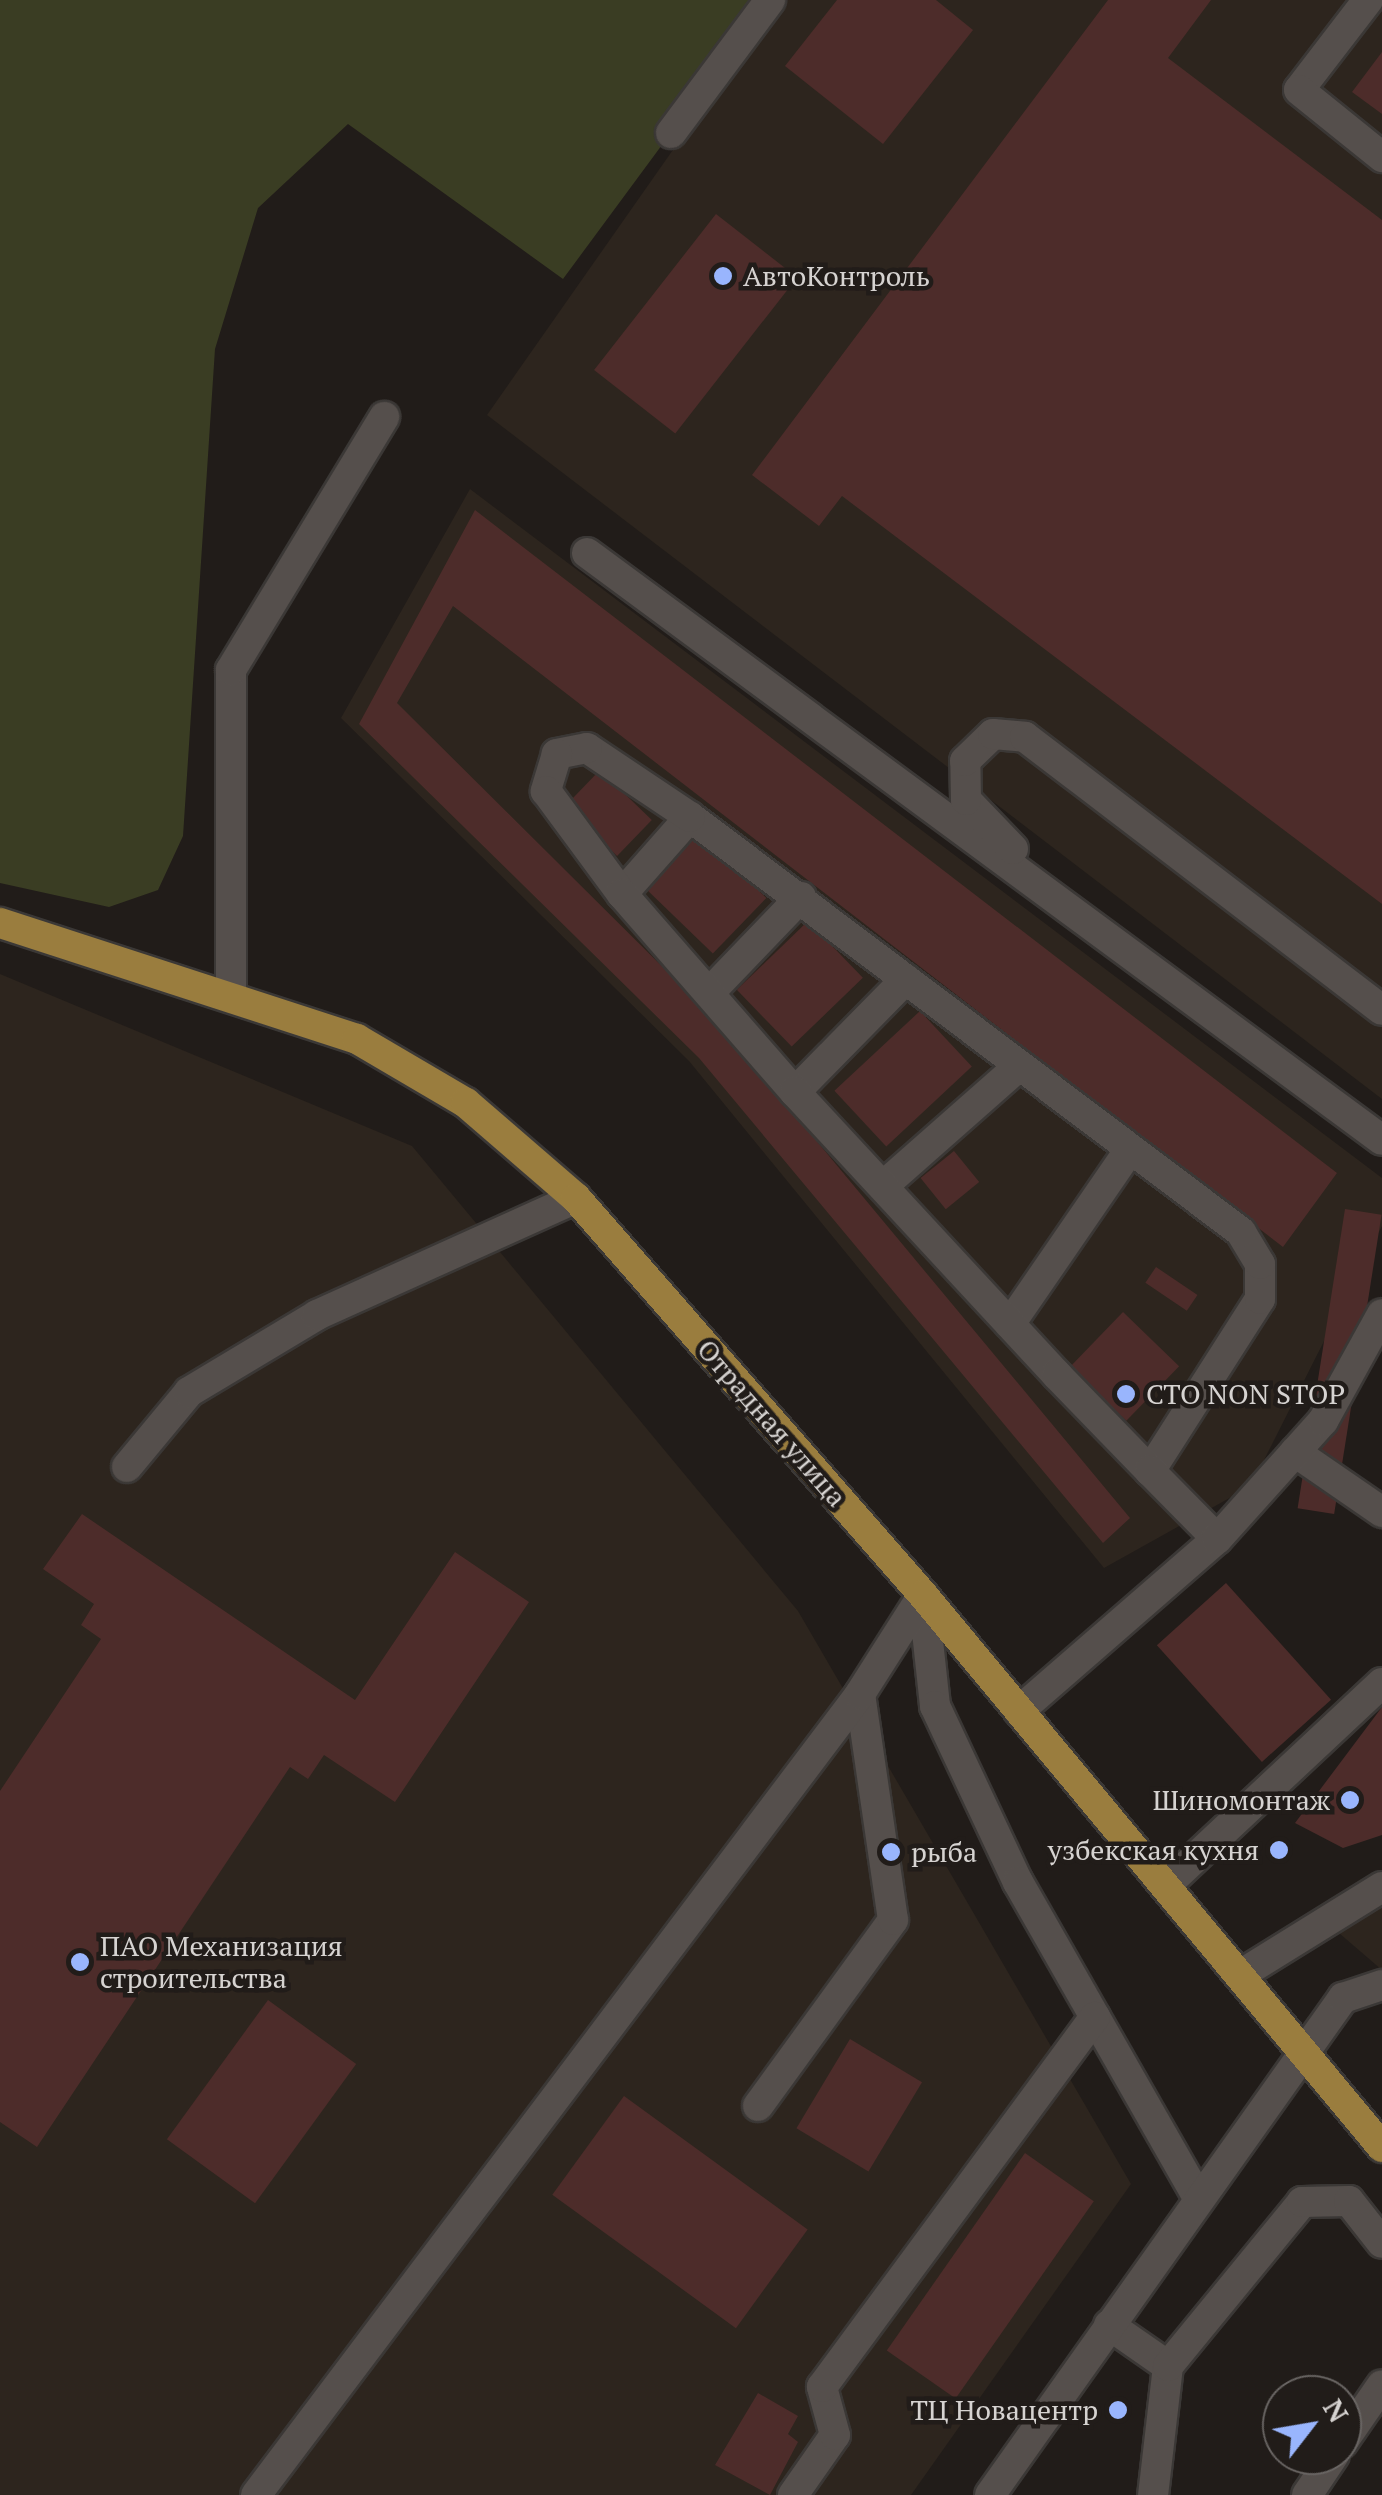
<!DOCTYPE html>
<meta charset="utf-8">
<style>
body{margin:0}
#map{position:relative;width:1382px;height:2495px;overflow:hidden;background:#211c19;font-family:"PT Serif",serif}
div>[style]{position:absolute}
.built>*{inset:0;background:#2d251e}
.green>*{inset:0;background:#3a3d23}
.building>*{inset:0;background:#4d2c2a;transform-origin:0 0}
.roads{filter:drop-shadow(2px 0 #3b3836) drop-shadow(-2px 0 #3b3836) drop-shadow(0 2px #3b3836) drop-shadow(0 -2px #3b3836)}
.minor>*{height:30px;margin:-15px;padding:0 15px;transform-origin:15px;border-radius:15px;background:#554f4c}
.major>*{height:30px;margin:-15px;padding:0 15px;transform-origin:15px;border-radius:15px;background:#9a7d3e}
.dots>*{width:28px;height:28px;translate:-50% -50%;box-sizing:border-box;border:5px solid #211c19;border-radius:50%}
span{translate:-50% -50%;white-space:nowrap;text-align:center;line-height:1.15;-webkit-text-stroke:9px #211c19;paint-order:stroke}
.poi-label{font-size:28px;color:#d6d3d1}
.left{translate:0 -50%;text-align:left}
.right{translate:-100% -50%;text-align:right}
.street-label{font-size:28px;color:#d6d3d1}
.north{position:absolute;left:1262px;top:2375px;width:100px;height:100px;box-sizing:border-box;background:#211c19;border:2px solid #696563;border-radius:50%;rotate:59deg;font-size:28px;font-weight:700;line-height:40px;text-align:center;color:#d6d3d1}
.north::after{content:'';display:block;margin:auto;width:35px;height:45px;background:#99b5fd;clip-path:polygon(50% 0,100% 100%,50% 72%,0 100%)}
</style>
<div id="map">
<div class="built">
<div style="clip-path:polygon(778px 0,1382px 0,1382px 1099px,487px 415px)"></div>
<div style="clip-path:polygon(470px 489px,1382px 1178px,1382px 1226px,1251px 1486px,1104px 1568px,689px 1061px,341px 718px)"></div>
<div style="clip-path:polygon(0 974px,412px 1146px,798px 1611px,1131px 2184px,911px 2495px,0 2495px)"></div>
<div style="clip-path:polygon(1382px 1877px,1382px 1970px,1325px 1921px)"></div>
</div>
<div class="green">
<div style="clip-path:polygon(0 0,769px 0,563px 279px,348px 124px,258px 208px,215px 349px,183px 836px,158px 890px,109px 907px,0 883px)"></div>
</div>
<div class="building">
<div style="clip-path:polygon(837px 0,936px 0,973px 30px,883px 144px,785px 66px)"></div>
<div style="clip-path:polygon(1108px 0,1211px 0,1168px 58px,1382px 220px,1382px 904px,842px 496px,819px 526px,752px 475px)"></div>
<div style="clip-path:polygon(1382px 52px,1382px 114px,1352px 92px)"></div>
<div style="left:716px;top:214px;width:103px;height:198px;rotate:38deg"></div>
<div style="clip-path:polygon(475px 510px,1337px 1173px,1283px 1247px,453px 606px,397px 703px,716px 1020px,1130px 1518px,1103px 1543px,699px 1058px,359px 724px)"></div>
<div style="left:600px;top:770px;width:72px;height:50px;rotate:44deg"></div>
<div style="left:698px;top:832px;width:95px;height:77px;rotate:44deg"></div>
<div style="left:808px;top:921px;width:79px;height:99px;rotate:46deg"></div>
<div style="left:920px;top:1011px;width:76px;height:117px;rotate:47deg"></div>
<div style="left:954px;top:1151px;width:40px;height:43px;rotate:51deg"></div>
<div style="left:1345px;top:1209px;width:37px;height:303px;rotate:9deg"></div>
<div style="left:1156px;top:1267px;width:50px;height:19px;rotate:34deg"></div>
<div style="left:1123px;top:1312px;width:78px;height:76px;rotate:44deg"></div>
<div style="clip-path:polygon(82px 1514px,355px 1700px,455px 1552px,529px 1602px,395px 1802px,324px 1755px,308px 1779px,290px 1767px,37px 2147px,0 2122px,0 1791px,101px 1639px,81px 1625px,94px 1604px,43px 1569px)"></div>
<div style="left:1226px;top:1583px;width:157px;height:93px;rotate:48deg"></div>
<div style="clip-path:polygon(1382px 1707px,1382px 1835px,1343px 1848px,1295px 1823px)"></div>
<div style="left:268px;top:2000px;width:109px;height:172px;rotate:36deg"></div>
<div style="left:850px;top:2039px;width:84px;height:104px;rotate:31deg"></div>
<div style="left:624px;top:2096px;width:227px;height:122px;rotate:36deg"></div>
<div style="left:1025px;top:2153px;width:84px;height:241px;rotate:35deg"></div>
<div style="clip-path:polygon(758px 2393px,798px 2416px,788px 2434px,798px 2442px,770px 2495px,715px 2465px)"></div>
</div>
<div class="roads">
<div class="minor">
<div style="left:1368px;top:0;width:113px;rotate:127.5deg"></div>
<div style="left:1299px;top:90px;width:107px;rotate:38.9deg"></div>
<div style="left:671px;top:133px;width:166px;rotate:-53.3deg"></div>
<div style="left:587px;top:553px;width:988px;rotate:36.44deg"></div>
<div style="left:1013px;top:849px;width:68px;rotate:-133.8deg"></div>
<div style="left:966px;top:800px;width:39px;rotate:-91deg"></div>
<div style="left:965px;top:761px;width:39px;rotate:-44deg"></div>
<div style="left:993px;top:734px;width:32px;rotate:5deg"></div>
<div style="left:1025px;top:737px;width:449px;rotate:37.4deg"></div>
<div style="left:622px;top:894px;width:103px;rotate:-48.6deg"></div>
<div style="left:231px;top:992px;width:322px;rotate:-90deg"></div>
<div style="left:231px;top:670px;width:296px;rotate:-58.8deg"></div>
<div style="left:709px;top:993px;width:133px;rotate:-46.2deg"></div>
<div style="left:795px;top:1092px;width:158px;rotate:-45.5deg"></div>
<div style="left:883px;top:1186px;width:180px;rotate:-41.4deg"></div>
<div style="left:1010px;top:1324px;width:210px;rotate:-55.5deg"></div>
<div style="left:1295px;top:1452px;width:106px;rotate:34.6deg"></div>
<div style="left:127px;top:1467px;width:97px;rotate:-50.4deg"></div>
<div style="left:189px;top:1392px;width:149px;rotate:-31deg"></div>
<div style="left:317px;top:1315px;width:284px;rotate:-24.3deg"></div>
<div style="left:1150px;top:1471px;width:204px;rotate:-57.4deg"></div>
<div style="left:1260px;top:1299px;width:35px;rotate:-90deg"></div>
<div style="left:1260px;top:1264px;width:37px;rotate:-121deg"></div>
<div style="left:1241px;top:1232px;width:690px;rotate:-143.01deg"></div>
<div style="left:690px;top:817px;width:124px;rotate:-146.2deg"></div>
<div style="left:587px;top:748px;width:31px;rotate:169deg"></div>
<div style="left:557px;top:754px;width:39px;rotate:107deg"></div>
<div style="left:546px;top:791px;width:128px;rotate:53.6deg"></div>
<div style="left:622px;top:894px;width:263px;rotate:48.9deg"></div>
<div style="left:795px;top:1092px;width:386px;rotate:47.2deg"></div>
<div style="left:1057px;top:1375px;width:134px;rotate:45.9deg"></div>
<div style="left:1150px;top:1471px;width:95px;rotate:45.4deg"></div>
<div style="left:923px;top:1595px;width:112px;rotate:83.8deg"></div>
<div style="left:935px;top:1706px;width:195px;rotate:64.8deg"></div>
<div style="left:1018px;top:1882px;width:364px;rotate:60.3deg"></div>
<div style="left:1019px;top:1711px;width:262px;rotate:-41deg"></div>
<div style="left:1217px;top:1539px;width:159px;rotate:-48.1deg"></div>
<div style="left:1323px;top:1421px;width:122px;rotate:-61.1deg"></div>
<div style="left:1165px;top:1886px;width:297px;rotate:-43.1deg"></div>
<div style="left:1240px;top:1975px;width:167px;rotate:-31.8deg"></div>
<div style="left:758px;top:2106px;width:230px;rotate:-54deg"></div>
<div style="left:893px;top:1920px;width:228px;rotate:-98.3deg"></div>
<div style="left:1109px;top:2325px;width:72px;rotate:34.8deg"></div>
<div style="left:1168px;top:2366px;width:130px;rotate:96.6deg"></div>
<div style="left:1168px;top:2366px;width:212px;rotate:-50.7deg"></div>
<div style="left:1302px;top:2202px;width:47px;rotate:-1.2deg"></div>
<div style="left:1349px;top:2201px;width:53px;rotate:51.8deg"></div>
<div style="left:1342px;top:2443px;width:70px;rotate:-55.4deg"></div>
<div style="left:256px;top:2495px;width:1003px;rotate:-52.98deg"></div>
<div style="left:860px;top:1694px;width:117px;rotate:-57.5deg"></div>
<div style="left:793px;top:2495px;width:73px;rotate:-55deg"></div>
<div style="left:835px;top:2435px;width:50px;rotate:-105.2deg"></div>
<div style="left:822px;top:2387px;width:460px;rotate:-53.6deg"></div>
<div style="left:990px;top:2495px;width:610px;rotate:-54.62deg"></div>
<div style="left:1343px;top:1998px;width:41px;rotate:-18.4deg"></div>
<div style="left:1307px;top:2495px;width:48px;rotate:-56deg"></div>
</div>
<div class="major">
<div style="left:0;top:923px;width:375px;rotate:18deg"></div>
<div style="left:357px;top:1039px;width:126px;rotate:30.4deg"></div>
<div style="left:466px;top:1103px;width:145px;rotate:40.8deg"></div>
<div style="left:576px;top:1198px;width:527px;rotate:48.84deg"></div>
<div style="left:923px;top:1595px;width:718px;rotate:50.26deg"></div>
</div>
</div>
<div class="dots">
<div style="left:723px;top:276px;background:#99b5fd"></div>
<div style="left:1126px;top:1394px;background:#99b5fd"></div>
<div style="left:1350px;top:1800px;background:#99b5fd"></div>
<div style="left:1279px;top:1850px;background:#99b5fd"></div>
<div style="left:891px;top:1852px;background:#99b5fd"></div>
<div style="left:80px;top:1962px;background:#99b5fd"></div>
<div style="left:1118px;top:2410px;background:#99b5fd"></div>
</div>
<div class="poi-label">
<span class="left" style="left:743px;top:276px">АвтоКонтроль</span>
<span class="left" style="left:1146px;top:1394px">СТО NON STOP</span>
<span class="right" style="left:1330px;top:1800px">Шиномонтаж</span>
<span class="right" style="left:1259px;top:1850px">узбекская кухня</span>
<span class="left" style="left:911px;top:1852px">рыба</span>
<span class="left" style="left:100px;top:1962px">ПАО Механизация<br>строительства</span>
<span class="right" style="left:1098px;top:2410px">ТЦ Новацентр</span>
</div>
<div class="street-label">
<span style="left:772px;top:1423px;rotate:49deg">Отрадная улица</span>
</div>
<div class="north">N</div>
</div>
